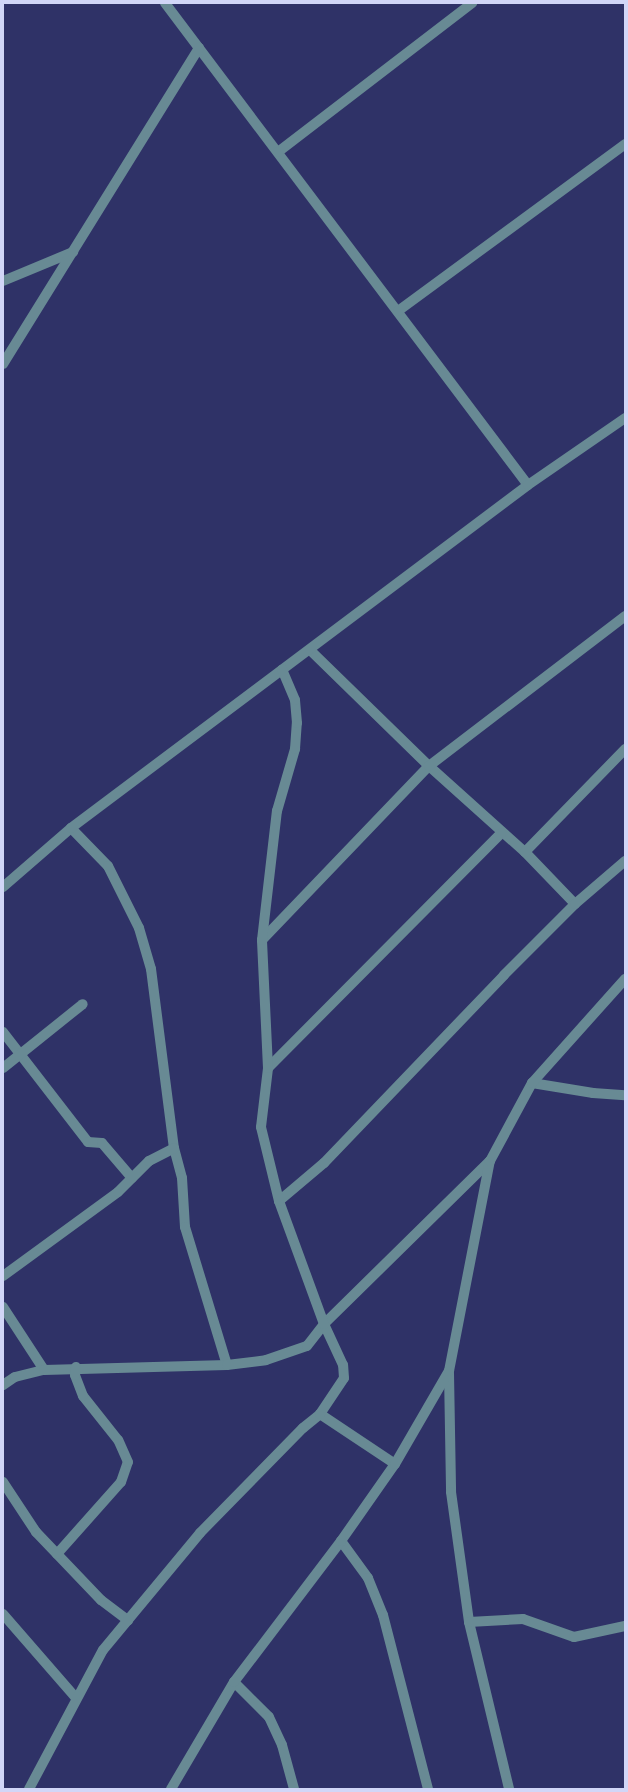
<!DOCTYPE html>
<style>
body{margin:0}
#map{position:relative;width:628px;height:1792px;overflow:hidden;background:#2f3267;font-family:"Source Sans 3",sans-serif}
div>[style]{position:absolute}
.minor>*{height:10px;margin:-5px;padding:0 5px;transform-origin:5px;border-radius:5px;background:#688a94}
span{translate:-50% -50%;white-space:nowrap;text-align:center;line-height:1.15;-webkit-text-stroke:4px #2f3267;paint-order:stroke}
.frame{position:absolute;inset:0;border:4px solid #d1d6f7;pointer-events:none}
</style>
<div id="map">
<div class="minor">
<div style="left:165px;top:3px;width:603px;rotate:53.02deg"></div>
<div style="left:278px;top:152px;width:245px;rotate:-37.5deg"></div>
<div style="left:3px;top:281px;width:76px;rotate:-22.5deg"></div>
<div style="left:398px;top:311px;width:282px;rotate:-36.3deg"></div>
<div style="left:3px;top:364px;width:372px;rotate:-58.2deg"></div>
<div style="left:310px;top:650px;width:166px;rotate:44.3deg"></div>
<div style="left:429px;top:766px;width:129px;rotate:41.9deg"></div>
<div style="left:525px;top:852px;width:72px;rotate:46.1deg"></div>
<div style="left:71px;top:828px;width:53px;rotate:45.8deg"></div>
<div style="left:108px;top:866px;width:69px;rotate:63.4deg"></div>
<div style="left:139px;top:928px;width:43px;rotate:73.7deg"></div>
<div style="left:151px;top:969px;width:180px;rotate:82.7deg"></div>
<div style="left:174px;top:1148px;width:31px;rotate:75deg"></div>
<div style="left:182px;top:1178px;width:49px;rotate:86.5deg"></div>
<div style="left:185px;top:1227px;width:144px;rotate:73.1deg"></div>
<div style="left:525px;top:852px;width:144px;rotate:-45.8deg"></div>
<div style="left:3px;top:887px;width:90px;rotate:-40.9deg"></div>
<div style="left:71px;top:828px;width:571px;rotate:-36.89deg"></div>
<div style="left:528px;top:485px;width:118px;rotate:-34.6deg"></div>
<div style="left:262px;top:940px;width:241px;rotate:-46.2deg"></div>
<div style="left:429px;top:766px;width:247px;rotate:-37.4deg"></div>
<div style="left:3px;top:1032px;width:139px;rotate:52.3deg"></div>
<div style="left:88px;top:1142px;width:14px;rotate:4deg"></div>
<div style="left:102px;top:1143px;width:46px;rotate:49.4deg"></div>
<div style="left:3px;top:1068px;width:102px;rotate:-38.7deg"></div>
<div style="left:268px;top:1068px;width:331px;rotate:-45.2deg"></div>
<div style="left:532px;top:1083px;width:62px;rotate:9.3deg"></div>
<div style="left:593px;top:1093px;width:32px;rotate:4deg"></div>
<div style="left:279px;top:1201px;width:59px;rotate:-40.2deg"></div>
<div style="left:324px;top:1163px;width:260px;rotate:-46.2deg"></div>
<div style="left:504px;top:975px;width:100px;rotate:-45deg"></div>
<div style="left:575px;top:904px;width:66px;rotate:-40.7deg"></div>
<div style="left:3px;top:1276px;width:142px;rotate:-36.1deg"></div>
<div style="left:118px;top:1192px;width:44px;rotate:-45deg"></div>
<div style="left:149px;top:1161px;width:28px;rotate:-27deg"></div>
<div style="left:3px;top:1307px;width:75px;rotate:56.9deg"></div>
<div style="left:449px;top:1373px;width:119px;rotate:89deg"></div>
<div style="left:451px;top:1492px;width:131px;rotate:82.1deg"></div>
<div style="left:469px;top:1622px;width:172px;rotate:76.5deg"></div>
<div style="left:3px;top:1385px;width:14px;rotate:-34deg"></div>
<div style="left:15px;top:1377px;width:30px;rotate:-14deg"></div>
<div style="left:44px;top:1370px;width:183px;rotate:-1.6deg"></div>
<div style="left:227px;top:1365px;width:39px;rotate:-7deg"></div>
<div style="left:266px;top:1360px;width:43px;rotate:-18.9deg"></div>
<div style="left:307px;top:1346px;width:28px;rotate:-52deg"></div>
<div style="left:324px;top:1324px;width:233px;rotate:-44.5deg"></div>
<div style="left:320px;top:1414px;width:90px;rotate:33.7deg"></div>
<div style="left:3px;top:1482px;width:60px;rotate:56.6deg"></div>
<div style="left:36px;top:1532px;width:94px;rotate:46.3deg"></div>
<div style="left:101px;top:1600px;width:34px;rotate:37deg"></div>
<div style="left:341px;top:1541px;width:46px;rotate:53.9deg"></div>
<div style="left:368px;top:1578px;width:40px;rotate:68deg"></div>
<div style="left:383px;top:1615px;width:180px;rotate:75.5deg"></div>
<div style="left:57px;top:1554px;width:96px;rotate:-48.4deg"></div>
<div style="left:121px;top:1482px;width:21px;rotate:-71deg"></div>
<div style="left:128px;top:1462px;width:24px;rotate:-114deg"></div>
<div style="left:118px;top:1440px;width:56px;rotate:-128.5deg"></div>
<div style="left:83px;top:1396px;width:22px;rotate:-111deg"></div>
<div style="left:75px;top:1375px;width:8px;rotate:-83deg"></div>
<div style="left:3px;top:1614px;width:111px;rotate:49deg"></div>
<div style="left:469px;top:1622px;width:54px;rotate:-3.2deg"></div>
<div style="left:523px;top:1619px;width:54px;rotate:19.4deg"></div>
<div style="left:574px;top:1637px;width:52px;rotate:-12.2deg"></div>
<div style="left:234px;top:1682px;width:49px;rotate:45deg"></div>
<div style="left:269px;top:1717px;width:31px;rotate:65deg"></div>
<div style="left:282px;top:1745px;width:46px;rotate:74.7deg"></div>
<div style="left:29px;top:1789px;width:157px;rotate:-62deg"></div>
<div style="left:103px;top:1650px;width:152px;rotate:-50.3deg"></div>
<div style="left:200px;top:1533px;width:147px;rotate:-45.6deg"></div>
<div style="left:303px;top:1428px;width:22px;rotate:-39deg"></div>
<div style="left:320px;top:1414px;width:43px;rotate:-56.3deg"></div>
<div style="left:344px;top:1378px;width:13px;rotate:-94deg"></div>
<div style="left:343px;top:1365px;width:45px;rotate:-114.9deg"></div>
<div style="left:324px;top:1324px;width:131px;rotate:-110.1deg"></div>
<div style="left:279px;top:1201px;width:76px;rotate:-103.7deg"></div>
<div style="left:261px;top:1127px;width:59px;rotate:-83.2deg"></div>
<div style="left:268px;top:1068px;width:128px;rotate:-92.7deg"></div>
<div style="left:262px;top:940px;width:130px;rotate:-83.4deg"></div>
<div style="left:277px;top:811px;width:65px;rotate:-73.8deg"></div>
<div style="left:295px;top:749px;width:26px;rotate:-86deg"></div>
<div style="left:297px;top:723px;width:23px;rotate:-95deg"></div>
<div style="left:295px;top:700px;width:33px;rotate:-113deg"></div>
<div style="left:171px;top:1789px;width:124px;rotate:-59.5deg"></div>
<div style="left:234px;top:1682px;width:177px;rotate:-52.8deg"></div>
<div style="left:341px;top:1541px;width:94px;rotate:-55deg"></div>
<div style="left:395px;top:1464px;width:108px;rotate:-59.9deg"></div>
<div style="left:449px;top:1371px;width:214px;rotate:-79deg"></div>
<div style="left:490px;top:1161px;width:89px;rotate:-61.7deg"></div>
<div style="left:532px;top:1083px;width:140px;rotate:-48.2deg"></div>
</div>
<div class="frame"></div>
</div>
